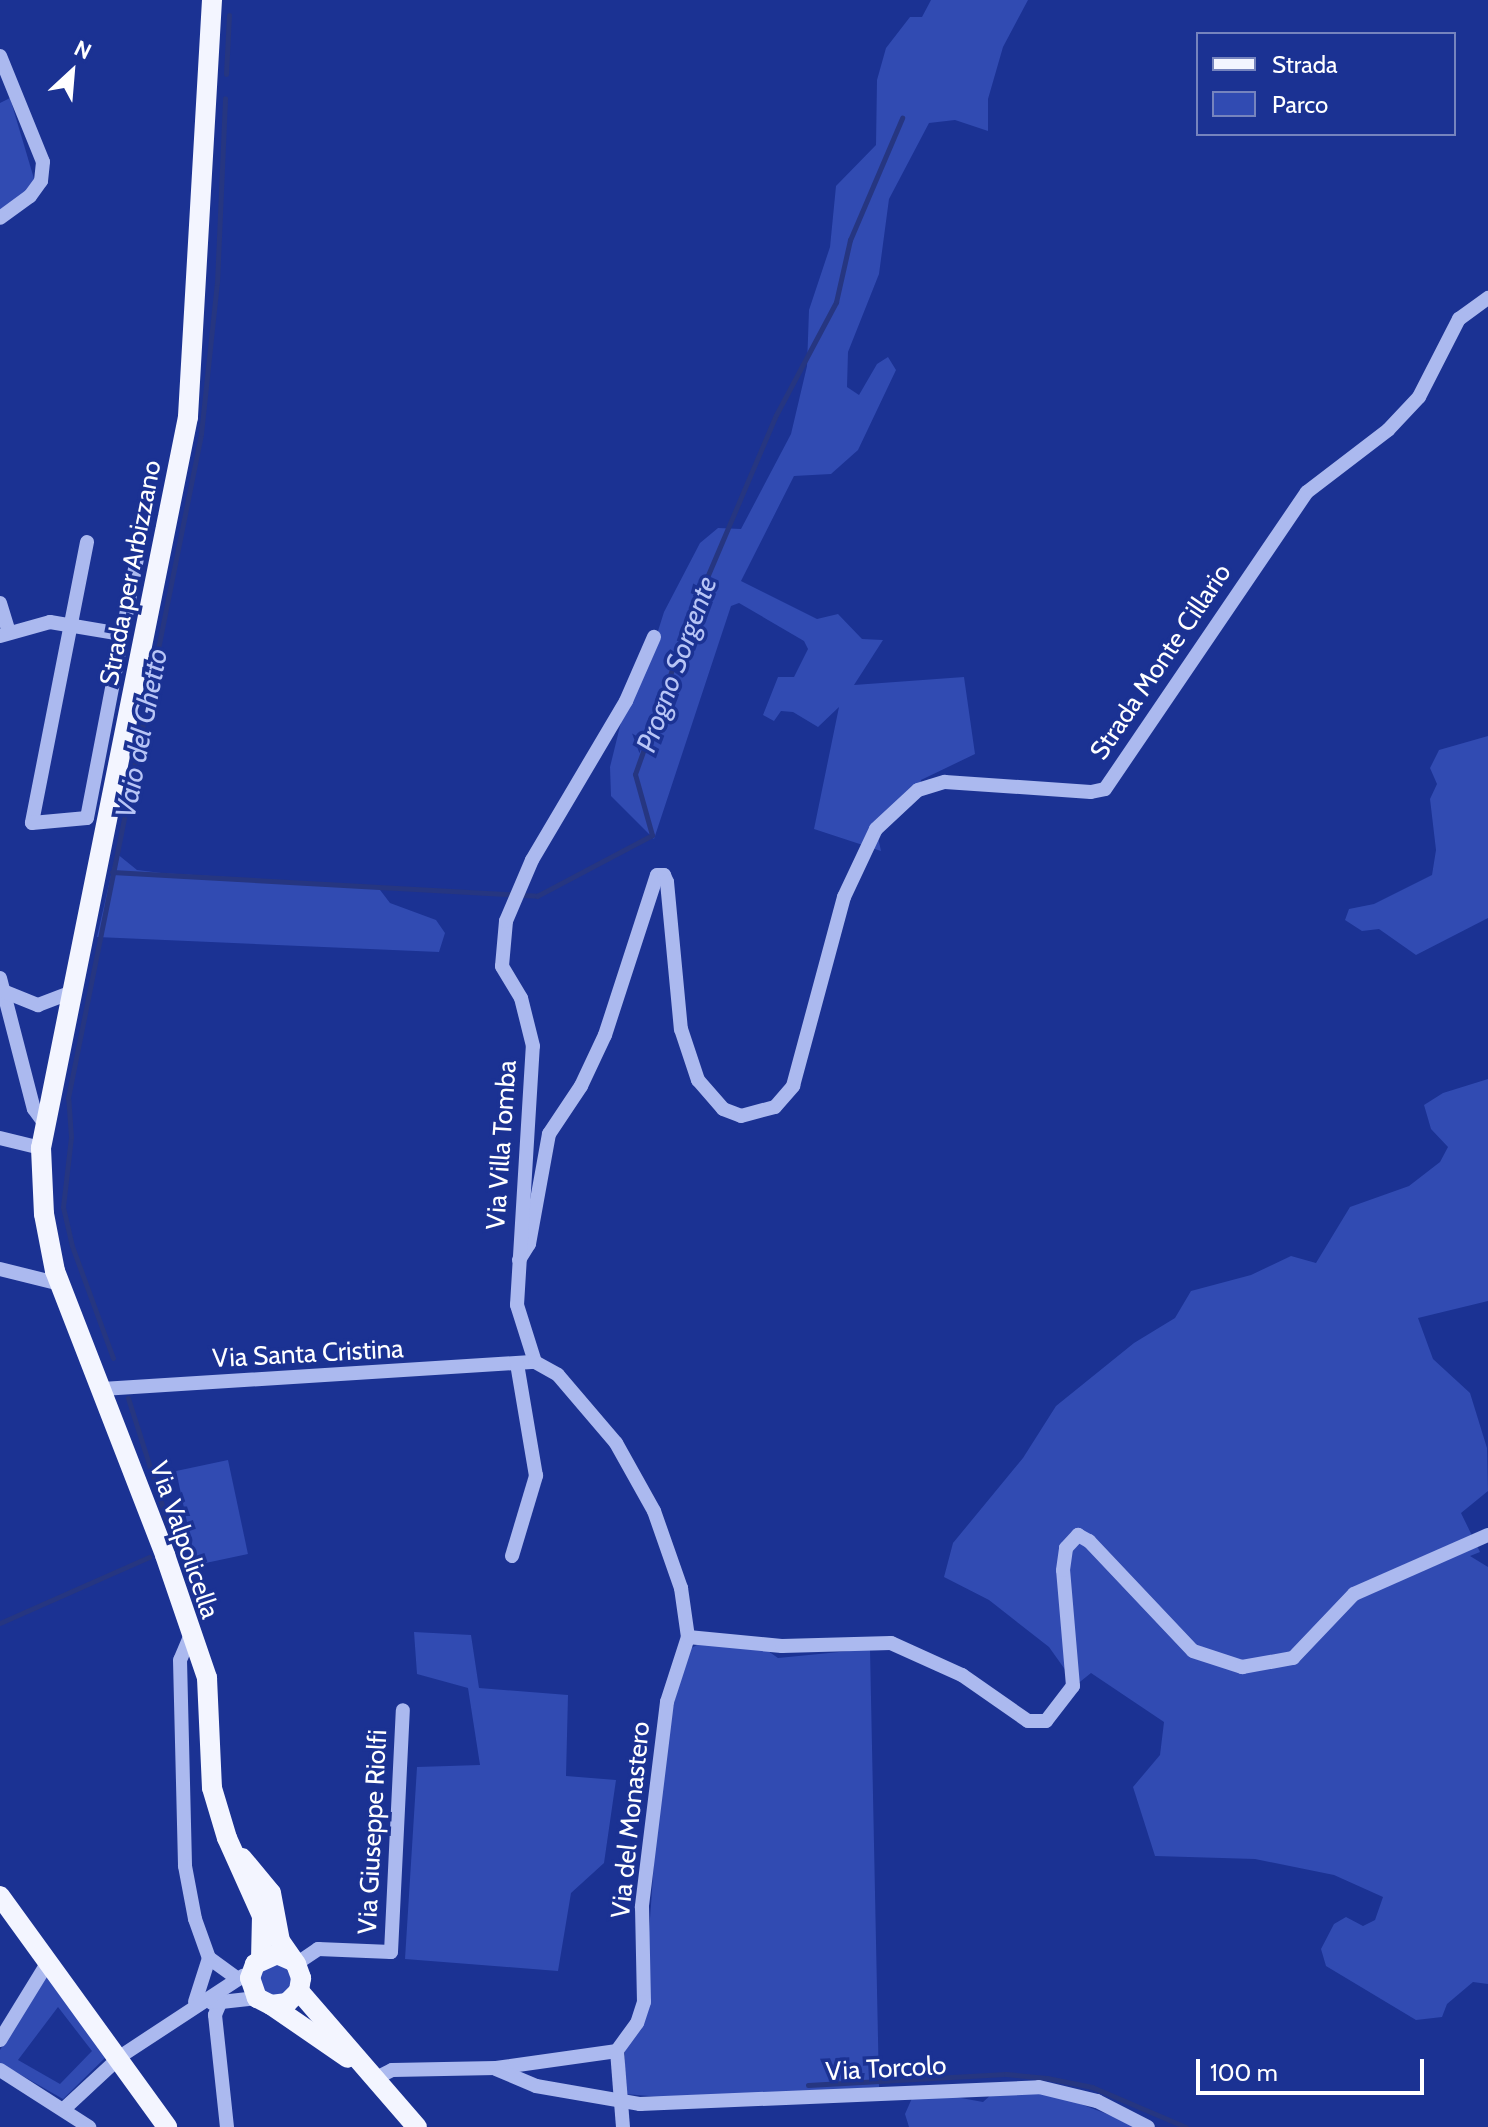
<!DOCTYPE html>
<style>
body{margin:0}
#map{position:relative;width:1488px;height:2127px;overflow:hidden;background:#1b3293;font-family:Cabin,sans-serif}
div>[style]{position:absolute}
.green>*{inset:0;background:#314bb2;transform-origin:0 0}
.stream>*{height:5px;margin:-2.5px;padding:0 2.5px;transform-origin:2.5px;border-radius:2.5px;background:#263681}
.minor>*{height:14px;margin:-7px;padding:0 7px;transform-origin:7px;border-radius:7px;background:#abb9ef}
.major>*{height:20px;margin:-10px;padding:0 10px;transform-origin:10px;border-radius:10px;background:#f3f5ff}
span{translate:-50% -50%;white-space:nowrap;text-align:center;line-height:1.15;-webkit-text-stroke:7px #1b3293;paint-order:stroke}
.street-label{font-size:26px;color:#fff}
.water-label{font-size:28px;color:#b8c5f6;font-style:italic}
.legend{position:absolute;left:1196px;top:32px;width:260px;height:104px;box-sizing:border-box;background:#1b3293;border:2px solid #7684be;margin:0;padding:10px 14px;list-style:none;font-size:24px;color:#fff}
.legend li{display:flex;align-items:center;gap:16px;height:40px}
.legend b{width:40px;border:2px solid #7684be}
.north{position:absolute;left:32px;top:32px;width:80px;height:80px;-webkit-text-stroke:6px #1b3293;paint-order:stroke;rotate:26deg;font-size:22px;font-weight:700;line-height:32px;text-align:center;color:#fff}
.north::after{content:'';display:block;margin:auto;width:28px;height:36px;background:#fff;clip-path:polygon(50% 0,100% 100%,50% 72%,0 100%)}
.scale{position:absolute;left:1196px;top:2059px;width:228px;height:36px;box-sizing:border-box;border:4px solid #fff;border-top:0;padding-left:10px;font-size:24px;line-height:28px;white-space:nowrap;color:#fff;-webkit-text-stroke:6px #1b3293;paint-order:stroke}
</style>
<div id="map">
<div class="green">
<div style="clip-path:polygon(931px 0,1028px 0,1003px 47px,988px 99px,988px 131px,955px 120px,929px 123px,889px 199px,879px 274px,848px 352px,847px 387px,859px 395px,877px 364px,888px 357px,896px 370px,858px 450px,831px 474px,794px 476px,741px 581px,817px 619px,838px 614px,862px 639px,883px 640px,854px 685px,964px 677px,975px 754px,921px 780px,920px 798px,909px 800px,877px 833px,881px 851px,814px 829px,839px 707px,818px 727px,793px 712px,781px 711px,774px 721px,763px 715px,778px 677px,794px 677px,808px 649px,804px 641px,739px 603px,731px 606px,654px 839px,611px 796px,610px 767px,623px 714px,646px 669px,664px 612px,700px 543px,718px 528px,741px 529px,791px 434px,807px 366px,809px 310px,830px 247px,836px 186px,876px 145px,877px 80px,886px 48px,910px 17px,922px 17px)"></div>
<div style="clip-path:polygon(10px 98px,35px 182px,0 215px,0 103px)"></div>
<div style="clip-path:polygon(1488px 736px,1488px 918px,1416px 955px,1379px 929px,1362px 931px,1345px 920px,1349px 909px,1374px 904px,1432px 875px,1436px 850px,1430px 799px,1437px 784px,1430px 768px,1439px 750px)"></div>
<div style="clip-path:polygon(116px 853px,137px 870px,161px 873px,377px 886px,390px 903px,436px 920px,445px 933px,439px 952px,97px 937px)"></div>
<div style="clip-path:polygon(1488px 1079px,1488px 1301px,1418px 1318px,1433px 1359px,1470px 1393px,1487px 1448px,1488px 1491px,1461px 1513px,1480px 1552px,1470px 1556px,1488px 1567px,1488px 1984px,1473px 1982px,1447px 2004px,1442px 2017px,1416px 2020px,1326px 1966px,1321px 1949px,1334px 1924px,1346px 1917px,1363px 1926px,1375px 1920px,1383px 1897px,1334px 1875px,1255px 1859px,1155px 1856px,1133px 1787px,1160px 1755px,1164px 1722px,1091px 1673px,1076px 1685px,1049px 1647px,989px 1600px,944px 1577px,953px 1543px,1023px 1458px,1056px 1406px,1134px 1343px,1175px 1318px,1191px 1291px,1251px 1275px,1291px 1256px,1316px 1263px,1350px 1207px,1409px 1186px,1440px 1162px,1448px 1147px,1431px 1129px,1424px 1105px,1443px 1093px)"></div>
<div style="left:228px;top:1460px;width:96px;height:53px;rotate:78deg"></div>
<div style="clip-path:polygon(414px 1632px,471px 1635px,479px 1688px,568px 1695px,566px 1776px,616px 1780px,604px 1863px,571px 1893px,558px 1971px,405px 1959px,417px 1767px,480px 1765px,468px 1688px,417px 1674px)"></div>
<div style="clip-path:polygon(703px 1642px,768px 1651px,778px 1658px,870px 1649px,879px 2087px,685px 2099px,625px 2094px,625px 2049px,644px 2005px,662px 1746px,689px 1649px)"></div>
<div style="clip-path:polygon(291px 1964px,294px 1992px,267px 2001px,255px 1971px,259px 1965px)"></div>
<div style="clip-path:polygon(evenodd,48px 1973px,108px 2055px,63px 2099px,0 2063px,0 2050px,48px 1973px,58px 2007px,92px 2051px,60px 2084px,18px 2060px,58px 2007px)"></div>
<div style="clip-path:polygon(1003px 2084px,1028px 2084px,1141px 2127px,909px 2127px,905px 2114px,913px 2096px,934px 2093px,983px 2102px)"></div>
</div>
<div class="stream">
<div style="left:226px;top:74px;width:59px;rotate:-87.1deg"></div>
<div style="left:112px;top:872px;width:426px;rotate:3.2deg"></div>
<div style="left:537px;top:896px;width:130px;rotate:-27.9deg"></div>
<div style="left:652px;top:835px;width:63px;rotate:-105.6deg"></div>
<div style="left:635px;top:774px;width:63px;rotate:-70.4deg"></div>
<div style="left:656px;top:715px;width:106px;rotate:-70.7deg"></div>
<div style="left:691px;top:615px;width:217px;rotate:-67deg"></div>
<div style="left:776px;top:415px;width:128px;rotate:-62deg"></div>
<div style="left:836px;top:302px;width:64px;rotate:-77.3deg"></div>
<div style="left:850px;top:240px;width:133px;rotate:-66.9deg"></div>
<div style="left:113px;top:1358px;width:119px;rotate:-110.1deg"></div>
<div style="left:72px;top:1246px;width:40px;rotate:-103deg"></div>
<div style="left:63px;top:1207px;width:70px;rotate:-83.5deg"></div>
<div style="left:71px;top:1137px;width:39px;rotate:-94deg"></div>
<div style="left:68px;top:1098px;width:677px;rotate:-78.67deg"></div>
<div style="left:201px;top:434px;width:152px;rotate:-84deg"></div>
<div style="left:217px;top:283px;width:185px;rotate:-87.5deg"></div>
<div style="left:128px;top:1398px;width:149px;rotate:72.4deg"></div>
<div style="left:0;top:1623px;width:163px;rotate:-23.9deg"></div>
<div style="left:808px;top:2085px;width:198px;rotate:-3.2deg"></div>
<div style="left:1006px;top:2074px;width:41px;rotate:5.6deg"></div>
<div style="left:1047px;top:2078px;width:46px;rotate:11.3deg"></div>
<div style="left:1092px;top:2087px;width:102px;rotate:23.1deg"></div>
</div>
<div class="minor">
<div style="left:0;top:56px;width:114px;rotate:67.9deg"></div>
<div style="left:43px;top:162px;width:19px;rotate:96deg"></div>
<div style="left:41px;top:181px;width:19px;rotate:126deg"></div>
<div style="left:30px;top:196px;width:37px;rotate:144deg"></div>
<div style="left:87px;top:542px;width:286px;rotate:101.1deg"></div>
<div style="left:32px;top:823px;width:55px;rotate:-5.2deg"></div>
<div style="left:87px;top:818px;width:297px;rotate:-79.1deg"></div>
<div style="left:0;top:603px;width:31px;rotate:73deg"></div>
<div style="left:0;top:636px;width:52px;rotate:-15.6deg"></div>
<div style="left:50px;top:622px;width:73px;rotate:9.5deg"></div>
<div style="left:0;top:978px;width:135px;rotate:75.5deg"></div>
<div style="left:34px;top:1109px;width:17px;rotate:54deg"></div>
<div style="left:3px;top:991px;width:38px;rotate:22deg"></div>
<div style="left:38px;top:1005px;width:33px;rotate:-21deg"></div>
<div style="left:0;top:1138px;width:42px;rotate:13.7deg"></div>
<div style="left:519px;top:1260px;width:19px;rotate:-58deg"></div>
<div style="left:529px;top:1244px;width:112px;rotate:-79.7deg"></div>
<div style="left:549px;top:1134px;width:58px;rotate:-56.3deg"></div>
<div style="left:581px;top:1086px;width:56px;rotate:-64.8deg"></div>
<div style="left:605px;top:1035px;width:168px;rotate:-72deg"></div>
<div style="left:657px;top:875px;width:7px"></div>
<div style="left:664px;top:875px;width:8px;rotate:67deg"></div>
<div style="left:667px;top:882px;width:148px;rotate:84.6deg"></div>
<div style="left:681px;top:1029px;width:54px;rotate:71.6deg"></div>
<div style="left:698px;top:1080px;width:38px;rotate:49deg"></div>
<div style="left:723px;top:1109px;width:19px;rotate:21deg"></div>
<div style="left:741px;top:1116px;width:35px;rotate:-15deg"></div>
<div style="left:775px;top:1107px;width:28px;rotate:-49deg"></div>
<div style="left:793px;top:1086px;width:196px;rotate:-74.9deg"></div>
<div style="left:844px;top:897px;width:75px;rotate:-64.8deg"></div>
<div style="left:876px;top:829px;width:57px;rotate:-42.9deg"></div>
<div style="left:918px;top:790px;width:28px;rotate:-17deg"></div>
<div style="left:945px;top:782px;width:146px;rotate:3.9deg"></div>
<div style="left:1091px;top:792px;width:14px;rotate:-12deg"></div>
<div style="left:1105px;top:789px;width:359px;rotate:-55.8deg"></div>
<div style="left:1307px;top:492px;width:102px;rotate:-37.4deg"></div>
<div style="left:1388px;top:430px;width:45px;rotate:-46.8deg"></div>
<div style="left:1419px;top:397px;width:88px;rotate:-62.9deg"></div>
<div style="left:1459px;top:319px;width:36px;rotate:-36deg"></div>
<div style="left:0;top:1269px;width:62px;rotate:14deg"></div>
<div style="left:535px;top:1362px;width:60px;rotate:-107.5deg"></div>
<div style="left:517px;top:1305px;width:259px;rotate:-86.5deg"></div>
<div style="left:533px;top:1046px;width:49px;rotate:-104deg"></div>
<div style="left:521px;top:998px;width:37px;rotate:-121deg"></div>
<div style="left:502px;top:966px;width:45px;rotate:-84.9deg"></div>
<div style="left:506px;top:921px;width:66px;rotate:-66.9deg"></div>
<div style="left:532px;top:860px;width:185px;rotate:-59.4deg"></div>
<div style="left:626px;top:701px;width:70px;rotate:-66.4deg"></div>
<div style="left:102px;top:1389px;width:434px;rotate:-3.6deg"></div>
<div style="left:535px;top:1362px;width:26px;rotate:29deg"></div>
<div style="left:558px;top:1375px;width:89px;rotate:49.5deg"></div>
<div style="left:616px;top:1443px;width:78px;rotate:60.8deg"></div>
<div style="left:654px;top:1511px;width:82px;rotate:70.7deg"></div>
<div style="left:681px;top:1588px;width:49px;rotate:81.9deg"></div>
<div style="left:688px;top:1637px;width:68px;rotate:107.9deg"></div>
<div style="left:667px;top:1702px;width:207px;rotate:97deg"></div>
<div style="left:642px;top:1907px;width:95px;rotate:88.8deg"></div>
<div style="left:644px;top:2002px;width:22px;rotate:108deg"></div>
<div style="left:637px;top:2023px;width:34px;rotate:126deg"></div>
<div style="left:617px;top:2051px;width:122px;rotate:172deg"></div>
<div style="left:496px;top:2068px;width:104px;rotate:178.9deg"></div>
<div style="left:392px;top:2070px;width:16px;rotate:153deg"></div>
<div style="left:512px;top:1556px;width:84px;rotate:-73.3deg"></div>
<div style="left:536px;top:1476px;width:114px;rotate:-99.6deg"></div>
<div style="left:192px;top:1632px;width:30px;rotate:113deg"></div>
<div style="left:180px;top:1660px;width:206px;rotate:88.6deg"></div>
<div style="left:185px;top:1866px;width:54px;rotate:79.3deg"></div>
<div style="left:195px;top:1919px;width:41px;rotate:70.3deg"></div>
<div style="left:209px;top:1958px;width:36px;rotate:36deg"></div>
<div style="left:688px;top:1637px;width:94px;rotate:5.5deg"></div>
<div style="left:782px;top:1646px;width:109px;rotate:-1.6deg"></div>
<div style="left:891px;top:1643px;width:78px;rotate:24.3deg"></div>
<div style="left:962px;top:1675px;width:80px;rotate:34.9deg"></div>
<div style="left:1028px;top:1721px;width:18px"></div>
<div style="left:1046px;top:1721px;width:44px;rotate:-52.4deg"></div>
<div style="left:1073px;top:1686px;width:116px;rotate:-94.9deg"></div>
<div style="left:1063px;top:1570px;width:22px;rotate:-82deg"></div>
<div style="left:1066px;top:1548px;width:18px;rotate:-47deg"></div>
<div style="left:1078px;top:1535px;width:13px;rotate:29deg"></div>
<div style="left:1089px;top:1541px;width:151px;rotate:46.6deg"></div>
<div style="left:1193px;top:1651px;width:52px;rotate:18.1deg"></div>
<div style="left:1242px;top:1667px;width:52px;rotate:-10deg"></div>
<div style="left:1293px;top:1658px;width:88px;rotate:-46.4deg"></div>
<div style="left:1354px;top:1594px;width:146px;rotate:-23.8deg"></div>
<div style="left:296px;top:1964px;width:27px;rotate:-34deg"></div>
<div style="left:318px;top:1949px;width:73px;rotate:2.4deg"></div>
<div style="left:391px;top:1952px;width:242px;rotate:-87.2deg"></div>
<div style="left:195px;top:2002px;width:46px;rotate:-72.3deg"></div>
<div style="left:212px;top:2003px;width:45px;rotate:-6.3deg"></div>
<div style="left:220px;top:2003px;width:13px;rotate:113deg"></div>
<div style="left:215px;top:2015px;width:113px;rotate:83.9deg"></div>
<div style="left:0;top:2040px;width:92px;rotate:-58.4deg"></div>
<div style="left:617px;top:2051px;width:76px;rotate:85.5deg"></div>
<div style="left:496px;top:2069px;width:43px;rotate:23deg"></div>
<div style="left:536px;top:2086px;width:106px;rotate:9.8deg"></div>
<div style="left:640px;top:2104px;width:399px;rotate:-2.4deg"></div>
<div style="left:1039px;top:2087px;width:60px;rotate:13.6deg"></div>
<div style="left:1097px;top:2101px;width:57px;rotate:27deg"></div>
<div style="left:0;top:2070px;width:106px;rotate:32.6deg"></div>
<div style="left:65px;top:2108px;width:76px;rotate:-42.9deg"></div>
<div style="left:121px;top:2056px;width:146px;rotate:-33.3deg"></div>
</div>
<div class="major">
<div style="left:212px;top:0;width:418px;rotate:93.3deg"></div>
<div style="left:188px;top:417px;width:746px;rotate:101.37deg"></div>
<div style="left:41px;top:1148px;width:66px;rotate:87.4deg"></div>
<div style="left:44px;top:1214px;width:58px;rotate:79.1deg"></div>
<div style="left:55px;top:1271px;width:305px;rotate:68.8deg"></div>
<div style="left:165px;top:1555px;width:130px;rotate:71.1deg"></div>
<div style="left:207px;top:1678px;width:110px;rotate:87.4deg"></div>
<div style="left:212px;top:1788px;width:52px;rotate:73.3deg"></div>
<div style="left:227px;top:1838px;width:85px;rotate:65.8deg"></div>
<div style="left:262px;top:1916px;width:43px;rotate:91.3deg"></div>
<div style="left:242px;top:1858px;width:45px;rotate:50.4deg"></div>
<div style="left:271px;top:1893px;width:49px;rotate:79.4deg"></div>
<div style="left:280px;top:1941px;width:28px;rotate:55deg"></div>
<div style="left:296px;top:1964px;width:15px;rotate:70deg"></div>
<div style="left:301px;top:1978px;width:13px;rotate:99deg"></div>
<div style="left:299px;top:1991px;width:17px;rotate:135deg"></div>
<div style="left:287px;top:2003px;width:16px;rotate:173deg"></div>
<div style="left:271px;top:2005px;width:16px;rotate:-153deg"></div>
<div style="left:257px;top:1998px;width:21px;rotate:-109deg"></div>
<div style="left:250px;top:1978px;width:15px;rotate:-70deg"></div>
<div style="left:255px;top:1964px;width:24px;rotate:-24deg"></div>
<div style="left:277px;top:1954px;width:17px;rotate:24deg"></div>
<div style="left:0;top:1896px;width:285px;rotate:54.1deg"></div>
<div style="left:299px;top:1991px;width:180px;rotate:49.1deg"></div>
<div style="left:271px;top:2005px;width:93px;rotate:34.5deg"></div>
</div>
<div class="street-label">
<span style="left:131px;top:573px;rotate:-79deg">Strada per Arbizzano</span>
<span style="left:1161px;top:662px;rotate:-56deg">Strada Monte Cillario</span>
<span style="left:502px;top:1145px;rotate:-86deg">Via Villa Tomba</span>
<span style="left:308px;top:1354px;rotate:-3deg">Via Santa Cristina</span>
<span style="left:184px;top:1540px;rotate:71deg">Via Valpolicella</span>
<span style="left:631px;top:1820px;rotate:-84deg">Via del Monastero</span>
<span style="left:373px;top:1832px;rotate:-87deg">Via Giuseppe Riolfi</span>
<span style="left:886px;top:2069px;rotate:-3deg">Via Torcolo</span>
</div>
<div class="water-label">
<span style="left:676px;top:664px;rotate:-70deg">Progno Sorgente</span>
<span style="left:141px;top:733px;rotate:-79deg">Vaio del Ghetto</span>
</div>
<ul class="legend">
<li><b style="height:10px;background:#f3f5ff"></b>Strada</li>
<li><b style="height:22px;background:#314bb2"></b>Parco</li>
</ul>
<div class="north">N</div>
<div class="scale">100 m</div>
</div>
